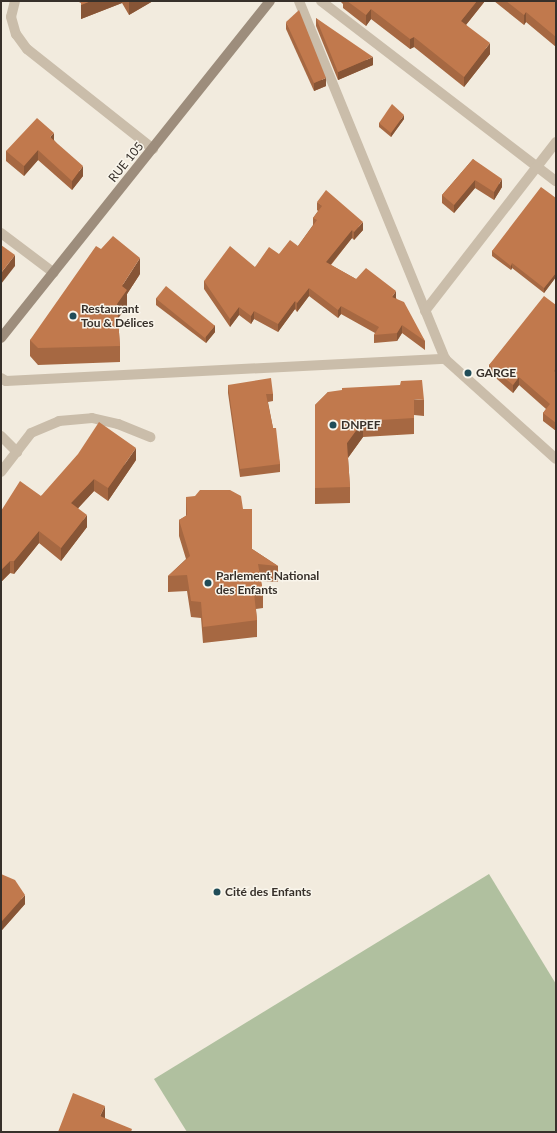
<!DOCTYPE html>
<meta charset="utf-8">
<style>
body{margin:0}
#map{position:relative;width:557px;height:1133px;overflow:hidden;background:#f2ebde;font-family:Lato,sans-serif}
div>[style]{position:absolute}
.green>*{inset:0;background:#b0c09f}
.street>*{height:10px;margin:-5px;padding:0 5px;transform-origin:5px;border-radius:5px;background:#cabdaa}
.secondary>*{height:10px;margin:-5px;padding:0 5px;transform-origin:5px;border-radius:5px;background:#9d8d7c}
.wall>*{inset:0;background:#a66842}
.shaded-wall>*{inset:0;background:#875536}
.building>*{inset:0;background:#c1794d;transform-origin:0 0}
.dots>*{width:11px;height:11px;translate:-50% -50%;box-sizing:border-box;border:2px solid #f9f5eb;border-radius:50%}
span{translate:-50% -50%;white-space:nowrap;text-align:center;line-height:1.15;-webkit-text-stroke:3px #f9f5eb;paint-order:stroke}
.street-label{font-size:12px;color:#37302a}
.poi-label{font-size:12px;color:#37302a;font-weight:700}
.left{translate:0 -50%;text-align:left}
.frame{position:absolute;inset:0;border:2px solid #37302a;pointer-events:none}
</style>
<div id="map">
<div class="green">
<div style="clip-path:polygon(489px 874px,556px 984px,556px 1132px,187px 1132px,154px 1079px)"></div>
</div>
<div class="street">
<div style="left:15px;top:1px;width:16px;rotate:104deg"></div>
<div style="left:11px;top:17px;width:18px;rotate:74deg"></div>
<div style="left:16px;top:34px;width:19px;rotate:54deg"></div>
<div style="left:27px;top:49px;width:161px;rotate:38.4deg"></div>
<div style="left:299px;top:1px;width:387px;rotate:67.8deg"></div>
<div style="left:445px;top:359px;width:149px;rotate:42deg"></div>
<div style="left:321px;top:1px;width:296px;rotate:37.5deg"></div>
<div style="left:1px;top:233px;width:66px;rotate:37deg"></div>
<div style="left:425px;top:311px;width:214px;rotate:-52.2deg"></div>
<div style="left:1px;top:378px;width:6px;rotate:31deg"></div>
<div style="left:6px;top:381px;width:440px;rotate:-2.9deg"></div>
<div style="left:1px;top:436px;width:23px;rotate:45deg"></div>
<div style="left:1px;top:472px;width:49px;rotate:-52.4deg"></div>
<div style="left:31px;top:433px;width:30px;rotate:-23deg"></div>
<div style="left:59px;top:421px;width:33px;rotate:-5deg"></div>
<div style="left:92px;top:418px;width:27px;rotate:13deg"></div>
<div style="left:118px;top:424px;width:35px;rotate:22deg"></div>
</div>
<div class="secondary">
<div style="left:1px;top:338px;width:431px;rotate:-51.4deg"></div>
</div>
<div class="wall">
<div style="clip-path:polygon(77px 1px,153px 1px,129px 15px,122px 3px,81px 19px,81px 3px)"></div>
<div style="clip-path:polygon(340px 1px,485px 1px,466px 25px,490px 54px,464px 87px,414px 47px,410px 49px,371px 19px,366px 26px,343px 8px,343px 4px)"></div>
<div style="clip-path:polygon(494px 1px,556px 1px,556px 47px,526px 22px,524px 25px)"></div>
<div style="clip-path:polygon(316px 18px,373px 65px,338px 80px,316px 26px)"></div>
<div style="clip-path:polygon(286px 22px,326px 86px,314px 91px,286px 29px)"></div>
<div style="clip-path:polygon(404px 119px,391px 137px,379px 127px,379px 123px)"></div>
<div style="clip-path:polygon(54px 140px,83px 176px,72px 190px,38px 160px,24px 176px,6px 161px,6px 151px)"></div>
<div style="clip-path:polygon(473px 159px,502px 187px,494px 200px,475px 188px,454px 213px,442px 203px,442px 195px)"></div>
<div style="clip-path:polygon(556px 198px,556px 277px,544px 293px,512px 268px,511px 270px,492px 256px,492px 251px)"></div>
<div style="clip-path:polygon(317px 202px,363px 230px,354px 240px,352px 238px,331px 265px,356px 279px,396px 298px,425px 341px,425px 350px,402px 333px,397px 341px,374px 343px,374px 335px,375px 333px,341px 314px,338px 318px,309px 296px,297px 312px,295px 309px,278px 332px,254px 319px,251px 324px,239px 315px,230px 327px,204px 289px,204px 281px,255px 267px,279px 254px,298px 246px,313px 225px,313px 218px,318px 211px,317px 210px)"></div>
<div style="clip-path:polygon(140px 274px,127px 294px,127px 306px,118px 318px,120px 346px,120px 362px,38px 365px,30px 356px,30px 340px)"></div>
<div style="clip-path:polygon(156px 298px,215px 332px,206px 343px,156px 305px)"></div>
<div style="clip-path:polygon(556px 305px,556px 431px,543px 421px,543px 413px,546px 409px,519px 385px,513px 393px,489px 372px,489px 365px)"></div>
<div style="clip-path:polygon(228px 385px,273px 394px,273px 401px,268px 402px,280px 464px,280px 472px,240px 477px,228px 393px)"></div>
<div style="clip-path:polygon(328px 392px,424px 400px,424px 416px,414px 415px,414px 434px,363px 437px,348px 458px,350px 487px,350px 503px,315px 504px,315px 405px)"></div>
<div style="clip-path:polygon(136px 460px,108px 501px,94px 491px,78px 508px,87px 527px,61px 561px,39px 543px,14px 574px,10px 573px,1px 582px,1px 511px)"></div>
<div style="clip-path:polygon(186px 497px,243px 509px,252px 549px,278px 566px,278px 582px,261px 581px,263px 592px,263px 608px,256px 609px,257px 620px,257px 637px,203px 643px,201px 618px,191px 617px,187px 591px,168px 592px,168px 576px,186px 559px,179px 536px,179px 520px,186px 516px)"></div>
<div style="clip-path:polygon(1px 874px,25px 904px,2px 930px,1px 929px)"></div>
</div>
<div class="shaded-wall">
<div style="clip-path:polygon(91px 1px,122px 1px,122px 3px,81px 19px,81px 5px)"></div>
<div style="clip-path:polygon(130px 1px,153px 1px,129px 15px,129px 2px)"></div>
<div style="clip-path:polygon(477px 1px,485px 1px,461px 31px,461px 21px)"></div>
<div style="clip-path:polygon(371px 9px,371px 19px,366px 26px,366px 15px)"></div>
<div style="clip-path:polygon(526px 12px,526px 22px,524px 25px,524px 15px)"></div>
<div style="clip-path:polygon(414px 37px,414px 47px,410px 49px,410px 39px)"></div>
<div style="clip-path:polygon(490px 43px,490px 54px,464px 87px,464px 77px)"></div>
<div style="clip-path:polygon(373px 57px,373px 65px,338px 80px,338px 72px)"></div>
<div style="clip-path:polygon(326px 78px,326px 86px,314px 91px,314px 83px)"></div>
<div style="clip-path:polygon(404px 115px,404px 119px,391px 137px,391px 133px)"></div>
<div style="clip-path:polygon(54px 133px,54px 143px,50px 137px)"></div>
<div style="clip-path:polygon(38px 150px,38px 160px,24px 176px,24px 166px)"></div>
<div style="clip-path:polygon(83px 166px,83px 176px,72px 190px,72px 181px)"></div>
<div style="clip-path:polygon(502px 179px,502px 187px,494px 200px,494px 192px)"></div>
<div style="clip-path:polygon(475px 180px,475px 188px,454px 213px,454px 205px)"></div>
<div style="clip-path:polygon(363px 222px,363px 230px,354px 240px,354px 232px)"></div>
<div style="clip-path:polygon(352px 230px,352px 238px,326px 270px,326px 262px)"></div>
<div style="clip-path:polygon(15px 255px,15px 266px,1px 284px,1px 273px)"></div>
<div style="clip-path:polygon(140px 258px,140px 274px,127px 294px,127px 306px,117px 320px,117px 304px,122px 286px)"></div>
<div style="clip-path:polygon(512px 263px,512px 268px,511px 270px,511px 266px)"></div>
<div style="clip-path:polygon(556px 273px,556px 277px,544px 293px,544px 288px)"></div>
<div style="clip-path:polygon(309px 288px,309px 296px,297px 312px,297px 303px)"></div>
<div style="clip-path:polygon(396px 291px,396px 300px,392px 297px)"></div>
<div style="clip-path:polygon(295px 301px,295px 309px,278px 332px,278px 324px)"></div>
<div style="clip-path:polygon(341px 306px,341px 314px,338px 318px,338px 310px)"></div>
<div style="clip-path:polygon(239px 307px,239px 315px,230px 327px,230px 319px)"></div>
<div style="clip-path:polygon(254px 311px,254px 319px,251px 324px,251px 316px)"></div>
<div style="clip-path:polygon(215px 325px,215px 332px,206px 343px,206px 336px)"></div>
<div style="clip-path:polygon(402px 325px,402px 333px,397px 341px,397px 333px)"></div>
<div style="clip-path:polygon(519px 377px,519px 385px,513px 393px,513px 385px)"></div>
<div style="clip-path:polygon(363px 421px,363px 437px,347px 459px,347px 443px)"></div>
<div style="clip-path:polygon(136px 448px,136px 460px,108px 501px,108px 488px)"></div>
<div style="clip-path:polygon(94px 479px,94px 491px,71px 516px,71px 503px)"></div>
<div style="clip-path:polygon(87px 515px,87px 527px,61px 561px,61px 548px)"></div>
<div style="clip-path:polygon(39px 531px,39px 543px,14px 574px,14px 561px)"></div>
<div style="clip-path:polygon(10px 561px,10px 573px,1px 582px,1px 570px)"></div>
<div style="clip-path:polygon(25px 895px,25px 904px,2px 930px,2px 921px)"></div>
<div style="clip-path:polygon(105px 1106px,105px 1123px,100px 1116px)"></div>
</div>
<div class="building">
<div style="clip-path:polygon(81px 1px,91px 1px,81px 5px)"></div>
<div style="clip-path:polygon(347px 1px,477px 1px,461px 21px,490px 43px,464px 77px,414px 37px,410px 39px,371px 9px,366px 15px)"></div>
<div style="clip-path:polygon(506px 1px,556px 1px,556px 37px,526px 12px,524px 15px)"></div>
<div style="clip-path:polygon(299px 10px,326px 78px,314px 83px,286px 22px)"></div>
<div style="clip-path:polygon(316px 18px,373px 57px,338px 72px)"></div>
<div style="clip-path:polygon(392px 104px,404px 115px,391px 133px,379px 123px)"></div>
<div style="clip-path:polygon(37px 118px,54px 133px,50px 137px,83px 166px,72px 181px,38px 150px,24px 166px,6px 151px)"></div>
<div style="clip-path:polygon(473px 159px,502px 179px,494px 192px,475px 180px,454px 205px,442px 195px)"></div>
<div style="clip-path:polygon(541px 187px,556px 198px,556px 273px,544px 288px,512px 263px,511px 266px,492px 251px)"></div>
<div style="clip-path:polygon(326px 190px,363px 222px,354px 232px,352px 230px,326px 262px,356px 279px,366px 268px,396px 291px,392px 297px,404px 302px,425px 341px,402px 325px,397px 333px,374px 335px,379px 327px,341px 306px,338px 310px,309px 288px,297px 303px,295px 301px,278px 324px,254px 311px,251px 316px,239px 307px,230px 319px,204px 281px,230px 246px,255px 267px,269px 247px,279px 254px,290px 240px,298px 246px,317px 220px,313px 218px,322px 206px,317px 202px)"></div>
<div style="clip-path:polygon(113px 236px,140px 258px,122px 286px,127px 290px,117px 304px,120px 346px,38px 348px,30px 340px,96px 246px,101px 249px)"></div>
<div style="clip-path:polygon(1px 245px,15px 255px,1px 273px)"></div>
<div style="left:166px;top:286px;width:63px;height:16px;rotate:39deg"></div>
<div style="clip-path:polygon(544px 296px,556px 305px,556px 368px,554px 371px,556px 373px,556px 423px,543px 413px,550px 404px,519px 377px,513px 385px,489px 365px)"></div>
<div style="clip-path:polygon(271px 378px,273px 394px,266px 394px,273px 428px,276px 428px,280px 464px,240px 469px,228px 385px)"></div>
<div style="clip-path:polygon(422px 380px,424px 400px,414px 399px,414px 418px,363px 421px,347px 443px,350px 487px,315px 488px,315px 405px,328px 392px,342px 390px,342px 388px,400px 385px,401px 381px)"></div>
<div style="clip-path:polygon(99px 422px,136px 448px,108px 488px,94px 479px,71px 503px,87px 515px,61px 548px,39px 531px,14px 561px,10px 561px,1px 570px,1px 511px,20px 481px,41px 496px,78px 454px)"></div>
<div style="clip-path:polygon(200px 490px,230px 490px,241px 496px,243px 509px,252px 509px,252px 549px,278px 566px,258px 564px,263px 592px,254px 593px,257px 620px,203px 627px,201px 602px,191px 601px,187px 575px,168px 576px,190px 556px,179px 520px,187px 515px,186px 497px,195px 496px)"></div>
<div style="clip-path:polygon(1px 874px,15px 880px,25px 895px,2px 921px,1px 920px)"></div>
<div style="clip-path:polygon(73px 1093px,105px 1106px,100px 1116px,132px 1129px,131px 1132px,58px 1132px)"></div>
</div>
<div class="dots">
<div style="left:73px;top:316px;background:#204c58"></div>
<div style="left:468px;top:373px;background:#204c58"></div>
<div style="left:333px;top:425px;background:#204c58"></div>
<div style="left:208px;top:583px;background:#204c58"></div>
<div style="left:217px;top:892px;background:#204c58"></div>
</div>
<div class="street-label">
<span style="left:126px;top:162px;rotate:-51deg">RUE 105</span>
</div>
<div class="poi-label">
<span class="left" style="left:81px;top:316px">Restaurant<br>Tou &amp; Délices</span>
<span class="left" style="left:476px;top:373px">GARGE</span>
<span class="left" style="left:341px;top:425px">DNPEF</span>
<span class="left" style="left:216px;top:583px">Parlement National<br>des Enfants</span>
<span class="left" style="left:225px;top:892px">Cité des Enfants</span>
</div>
<div class="frame"></div>
</div>
